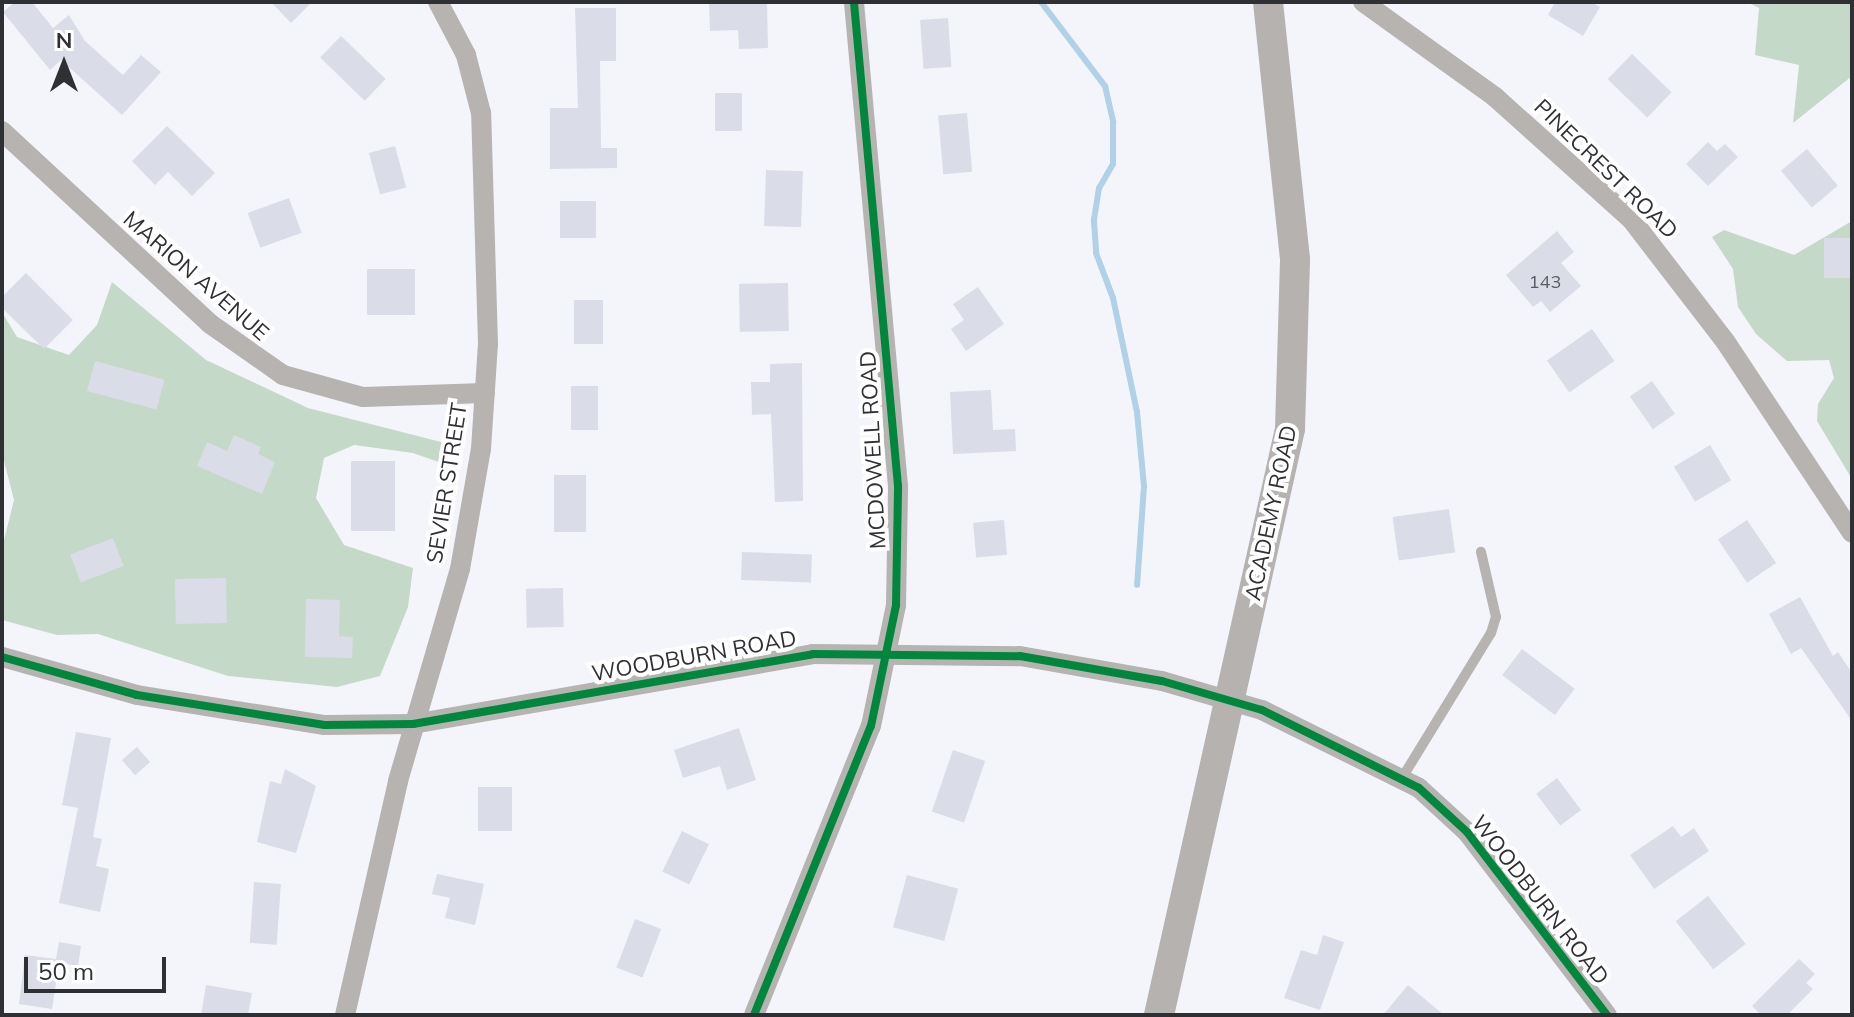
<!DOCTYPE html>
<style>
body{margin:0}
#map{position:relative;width:1854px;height:1017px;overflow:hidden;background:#f4f5fa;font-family:Mulish,sans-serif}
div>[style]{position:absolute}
.forest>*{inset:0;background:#c4d9c7}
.stream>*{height:6px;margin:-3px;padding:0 3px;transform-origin:3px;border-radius:3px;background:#b0d1e6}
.building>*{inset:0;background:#dadce7;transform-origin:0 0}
.service>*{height:10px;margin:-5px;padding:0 5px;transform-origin:5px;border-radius:5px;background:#b6b3b0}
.minor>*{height:20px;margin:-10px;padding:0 10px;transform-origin:10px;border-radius:10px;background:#b6b3b0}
.secondary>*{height:30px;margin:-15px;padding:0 15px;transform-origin:15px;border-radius:15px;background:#b5b2af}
.cycleway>*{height:8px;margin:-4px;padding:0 4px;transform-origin:4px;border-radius:4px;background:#00873e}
span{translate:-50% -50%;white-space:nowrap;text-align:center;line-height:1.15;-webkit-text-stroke:8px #fff;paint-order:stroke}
.number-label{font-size:18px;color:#5a5b61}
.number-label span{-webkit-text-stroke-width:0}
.street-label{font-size:22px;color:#2f3034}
.frame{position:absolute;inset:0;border:4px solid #2f3034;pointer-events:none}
.north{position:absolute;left:24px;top:24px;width:80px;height:80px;-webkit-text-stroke:6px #fff;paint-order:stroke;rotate:0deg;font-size:22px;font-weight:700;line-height:32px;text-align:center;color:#2f3034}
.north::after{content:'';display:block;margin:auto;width:28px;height:36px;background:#2f3034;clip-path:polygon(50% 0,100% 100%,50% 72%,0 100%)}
.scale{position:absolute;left:24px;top:957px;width:142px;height:36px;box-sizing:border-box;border:4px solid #2f3034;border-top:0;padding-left:10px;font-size:24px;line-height:28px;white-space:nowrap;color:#2f3034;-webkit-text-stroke:6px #fff;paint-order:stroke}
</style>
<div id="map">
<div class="forest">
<div style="clip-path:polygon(1747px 2px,1852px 2px,1852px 76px,1793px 123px,1799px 65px,1755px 55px,1759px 8px)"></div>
<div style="clip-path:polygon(1852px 221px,1852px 479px,1817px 421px,1818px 404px,1834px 378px,1829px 360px,1787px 361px,1756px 334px,1738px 307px,1733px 269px,1712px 237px,1724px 230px,1794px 255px)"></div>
<div style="clip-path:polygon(112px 282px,206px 360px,308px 408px,441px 442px,453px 467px,413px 453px,354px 445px,324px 458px,316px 498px,344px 545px,413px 568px,408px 607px,380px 676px,337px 687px,228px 676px,98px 634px,57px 635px,2px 620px,2px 548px,14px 500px,2px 453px,2px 312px,17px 337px,69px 355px,97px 325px)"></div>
</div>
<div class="stream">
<div style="left:1041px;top:2px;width:106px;rotate:52.7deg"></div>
<div style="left:1105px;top:86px;width:37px;rotate:77deg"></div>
<div style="left:1113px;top:122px;width:42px;rotate:90deg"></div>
<div style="left:1113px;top:164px;width:28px;rotate:120deg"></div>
<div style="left:1099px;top:188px;width:33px;rotate:99deg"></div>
<div style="left:1094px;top:221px;width:32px;rotate:86deg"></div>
<div style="left:1096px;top:253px;width:48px;rotate:69.3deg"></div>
<div style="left:1113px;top:298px;width:116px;rotate:78.1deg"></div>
<div style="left:1137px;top:412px;width:74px;rotate:84.6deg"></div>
<div style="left:1144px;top:486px;width:99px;rotate:94deg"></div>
</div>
<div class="building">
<div style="clip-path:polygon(15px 2px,32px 2px,53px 28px,69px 15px,85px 41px,123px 75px,141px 55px,161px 72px,122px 115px,61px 60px,50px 70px,3px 12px)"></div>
<div style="clip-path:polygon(271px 2px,312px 2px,291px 23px)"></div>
<div style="clip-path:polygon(709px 2px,767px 2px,768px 48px,739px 49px,738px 30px,710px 31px)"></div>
<div style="clip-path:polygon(1555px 2px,1591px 2px,1600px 7px,1583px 36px,1548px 15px)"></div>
<div style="clip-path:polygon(575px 8px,616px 8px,616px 61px,600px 61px,601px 148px,617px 148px,617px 168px,550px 169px,550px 108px,578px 108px)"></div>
<div style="left:948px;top:18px;width:49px;height:28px;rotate:86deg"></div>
<div style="left:341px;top:36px;width:62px;height:30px;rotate:44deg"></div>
<div style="left:1632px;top:54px;width:55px;height:35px;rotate:44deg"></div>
<div style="left:715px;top:93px;width:27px;height:38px"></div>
<div style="left:967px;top:113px;width:59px;height:29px;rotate:85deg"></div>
<div style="clip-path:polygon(167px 126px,215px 173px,192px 196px,168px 172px,155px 185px,132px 161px)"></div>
<div style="clip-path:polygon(1708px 142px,1717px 151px,1725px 144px,1738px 157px,1708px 186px,1686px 164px)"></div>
<div style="left:395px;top:146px;width:43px;height:27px;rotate:75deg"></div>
<div style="left:1807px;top:149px;width:48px;height:34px;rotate:50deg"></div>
<div style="left:766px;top:170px;width:37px;height:56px;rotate:2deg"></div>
<div style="left:289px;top:198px;width:37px;height:44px;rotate:70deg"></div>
<div style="left:560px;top:201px;width:36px;height:37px"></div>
<div style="clip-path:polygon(1557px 231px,1574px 252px,1561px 263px,1581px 286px,1550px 312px,1541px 301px,1533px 307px,1506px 275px)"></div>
<div style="left:1824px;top:238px;width:28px;height:40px"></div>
<div style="left:367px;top:269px;width:48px;height:46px"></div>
<div style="clip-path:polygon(26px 273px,73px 320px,44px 349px,2px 308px,2px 297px)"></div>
<div style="left:788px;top:283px;width:48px;height:49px;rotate:89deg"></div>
<div style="clip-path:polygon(978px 287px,1004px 324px,966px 351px,951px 329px,964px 320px,953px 304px)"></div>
<div style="left:574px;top:300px;width:29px;height:44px"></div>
<div style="left:1592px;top:329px;width:39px;height:55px;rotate:55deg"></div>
<div style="left:95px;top:361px;width:72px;height:31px;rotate:15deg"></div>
<div style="clip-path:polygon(802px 363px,803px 501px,775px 502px,771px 414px,752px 415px,751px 382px,770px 382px,770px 364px)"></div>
<div style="left:1652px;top:381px;width:40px;height:27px;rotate:55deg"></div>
<div style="left:571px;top:386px;width:27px;height:44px"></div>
<div style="clip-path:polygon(991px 390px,993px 430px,1015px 429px,1016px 451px,953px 454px,950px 392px)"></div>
<div style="clip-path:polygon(234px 435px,261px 447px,258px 454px,275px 462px,262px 494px,197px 466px,207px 442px,227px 451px)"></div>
<div style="left:1710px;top:445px;width:41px;height:42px;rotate:59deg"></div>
<div style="left:351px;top:461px;width:44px;height:70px"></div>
<div style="left:554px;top:475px;width:32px;height:57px"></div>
<div style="left:1449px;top:509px;width:44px;height:57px;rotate:82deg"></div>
<div style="left:1004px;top:520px;width:35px;height:31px;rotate:85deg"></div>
<div style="left:1747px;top:520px;width:52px;height:35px;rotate:56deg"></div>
<div style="left:113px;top:538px;width:30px;height:46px;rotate:69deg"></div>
<div style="left:742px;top:552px;width:70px;height:28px;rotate:2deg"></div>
<div style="left:226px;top:578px;width:45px;height:51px;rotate:89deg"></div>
<div style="left:563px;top:588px;width:39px;height:37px;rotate:89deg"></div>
<div style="clip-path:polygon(1800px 597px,1833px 656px,1838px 652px,1852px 673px,1852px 721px,1801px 648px,1791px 654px,1769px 614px)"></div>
<div style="clip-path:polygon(306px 599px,340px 600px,339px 636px,353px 637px,352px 658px,305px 657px)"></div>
<div style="left:1522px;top:649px;width:66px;height:33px;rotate:37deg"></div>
<div style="clip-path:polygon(739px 728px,756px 780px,727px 790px,720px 766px,683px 778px,674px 750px)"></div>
<div style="clip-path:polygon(76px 732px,111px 738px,93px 837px,102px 839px,96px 866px,109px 869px,100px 912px,59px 903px,78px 808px,62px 805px)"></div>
<div style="left:137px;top:747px;width:20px;height:20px;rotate:49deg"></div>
<div style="left:953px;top:750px;width:34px;height:65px;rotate:19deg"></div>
<div style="clip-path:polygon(285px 769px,316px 786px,296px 853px,257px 842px,270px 781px,281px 784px)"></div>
<div style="left:1557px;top:778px;width:40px;height:26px;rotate:53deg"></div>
<div style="left:478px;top:787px;width:34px;height:44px"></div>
<div style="clip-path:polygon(1673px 826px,1681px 837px,1694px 828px,1709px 851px,1654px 889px,1630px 855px)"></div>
<div style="left:682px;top:831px;width:30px;height:45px;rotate:26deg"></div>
<div style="clip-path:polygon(437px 874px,484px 884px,475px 925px,445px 918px,450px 898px,432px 894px)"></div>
<div style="left:907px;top:875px;width:53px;height:54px;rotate:15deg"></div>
<div style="left:254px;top:882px;width:27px;height:61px;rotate:4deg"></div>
<div style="left:1708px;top:896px;width:61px;height:41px;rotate:52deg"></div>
<div style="left:635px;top:919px;width:28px;height:52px;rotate:21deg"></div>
<div style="clip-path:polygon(1323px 935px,1344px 942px,1320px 1010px,1284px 998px,1301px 950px,1317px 955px)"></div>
<div style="clip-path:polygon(59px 942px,81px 946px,78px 966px,59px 963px,52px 1009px,19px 1004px,25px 955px,56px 959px)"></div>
<div style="clip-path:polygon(1799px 959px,1815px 974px,1806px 983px,1813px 989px,1787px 1015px,1761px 1015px,1752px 1006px)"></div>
<div style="clip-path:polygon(206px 985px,252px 993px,248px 1015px,201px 1015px)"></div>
<div style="clip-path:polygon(1408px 985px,1444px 1015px,1383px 1015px)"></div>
</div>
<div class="service">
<div style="left:1402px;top:778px;width:170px;rotate:-58.5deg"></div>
<div style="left:1491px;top:633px;width:17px;rotate:-73deg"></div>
<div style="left:1496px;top:617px;width:67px;rotate:-103deg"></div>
</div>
<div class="minor">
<div style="left:1363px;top:2px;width:163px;rotate:35.7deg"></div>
<div style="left:1495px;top:97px;width:183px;rotate:41.9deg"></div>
<div style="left:1631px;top:219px;width:154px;rotate:52.4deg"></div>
<div style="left:1725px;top:341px;width:230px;rotate:56.5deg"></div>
<div style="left:2px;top:131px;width:282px;rotate:42.8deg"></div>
<div style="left:209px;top:323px;width:90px;rotate:35.1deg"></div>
<div style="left:283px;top:375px;width:83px;rotate:15.4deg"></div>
<div style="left:363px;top:397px;width:122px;rotate:-1.9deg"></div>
<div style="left:2px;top:657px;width:140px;rotate:15.7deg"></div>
<div style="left:137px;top:695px;width:190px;rotate:9.1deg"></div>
<div style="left:325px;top:725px;width:88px;rotate:-0.7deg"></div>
<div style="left:413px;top:724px;width:406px;rotate:-9.9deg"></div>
<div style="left:813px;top:654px;width:207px;rotate:0.6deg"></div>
<div style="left:1020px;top:656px;width:144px;rotate:10deg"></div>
<div style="left:1162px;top:681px;width:104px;rotate:16.2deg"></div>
<div style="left:1262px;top:710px;width:175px;rotate:26.4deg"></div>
<div style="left:1419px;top:788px;width:65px;rotate:42.5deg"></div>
<div style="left:1467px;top:832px;width:230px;rotate:52.6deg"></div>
<div style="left:345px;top:1015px;width:240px;rotate:-77.2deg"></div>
<div style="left:398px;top:781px;width:221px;rotate:-73.7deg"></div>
<div style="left:460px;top:569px;width:122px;rotate:-80.1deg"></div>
<div style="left:481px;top:449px;width:105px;rotate:-86.2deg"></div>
<div style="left:488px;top:344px;width:231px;rotate:-91.7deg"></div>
<div style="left:481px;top:113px;width:60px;rotate:-104.5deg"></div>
<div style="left:466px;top:55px;width:60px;rotate:-117.8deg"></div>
<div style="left:754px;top:1015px;width:312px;rotate:-68deg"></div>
<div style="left:871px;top:726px;width:124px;rotate:-78.3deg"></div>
<div style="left:896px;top:605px;width:119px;rotate:-89deg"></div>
<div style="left:898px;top:486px;width:486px;rotate:-95.2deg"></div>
</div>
<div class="secondary">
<div style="left:1159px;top:1015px;width:600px;rotate:-77.4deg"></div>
<div style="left:1290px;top:429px;width:170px;rotate:-88.3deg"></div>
<div style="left:1295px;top:259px;width:258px;rotate:-96deg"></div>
</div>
<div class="cycleway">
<div style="left:2px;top:657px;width:140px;rotate:15.7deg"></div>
<div style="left:137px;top:695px;width:190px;rotate:9.1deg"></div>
<div style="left:325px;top:725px;width:88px;rotate:-0.7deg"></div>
<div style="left:413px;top:724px;width:406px;rotate:-9.9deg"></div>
<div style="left:813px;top:654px;width:207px;rotate:0.6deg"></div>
<div style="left:1020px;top:656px;width:144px;rotate:10deg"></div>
<div style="left:1162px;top:681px;width:104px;rotate:16.2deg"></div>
<div style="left:1262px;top:710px;width:175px;rotate:26.4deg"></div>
<div style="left:1419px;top:788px;width:65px;rotate:42.5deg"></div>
<div style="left:1467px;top:832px;width:230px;rotate:52.6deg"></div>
<div style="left:754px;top:1015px;width:312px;rotate:-68deg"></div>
<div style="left:871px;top:726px;width:124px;rotate:-78.3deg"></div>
<div style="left:896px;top:605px;width:119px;rotate:-89deg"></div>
<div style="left:898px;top:486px;width:486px;rotate:-95.2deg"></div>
</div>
<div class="number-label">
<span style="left:1545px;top:282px">143</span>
</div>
<div class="street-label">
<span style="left:1606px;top:169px;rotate:44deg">PINECREST ROAD</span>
<span style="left:196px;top:276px;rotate:41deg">MARION AVENUE</span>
<span style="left:873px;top:450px;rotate:-93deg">MCDOWELL ROAD</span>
<span style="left:447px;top:483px;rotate:-81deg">SEVIER STREET</span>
<span style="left:1271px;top:513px;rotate:-78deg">ACADEMY ROAD</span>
<span style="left:694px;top:656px;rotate:-10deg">WOODBURN ROAD</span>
<span style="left:1540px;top:900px;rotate:52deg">WOODBURN ROAD</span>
</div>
<div class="frame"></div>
<div class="north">N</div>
<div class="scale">50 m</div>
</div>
